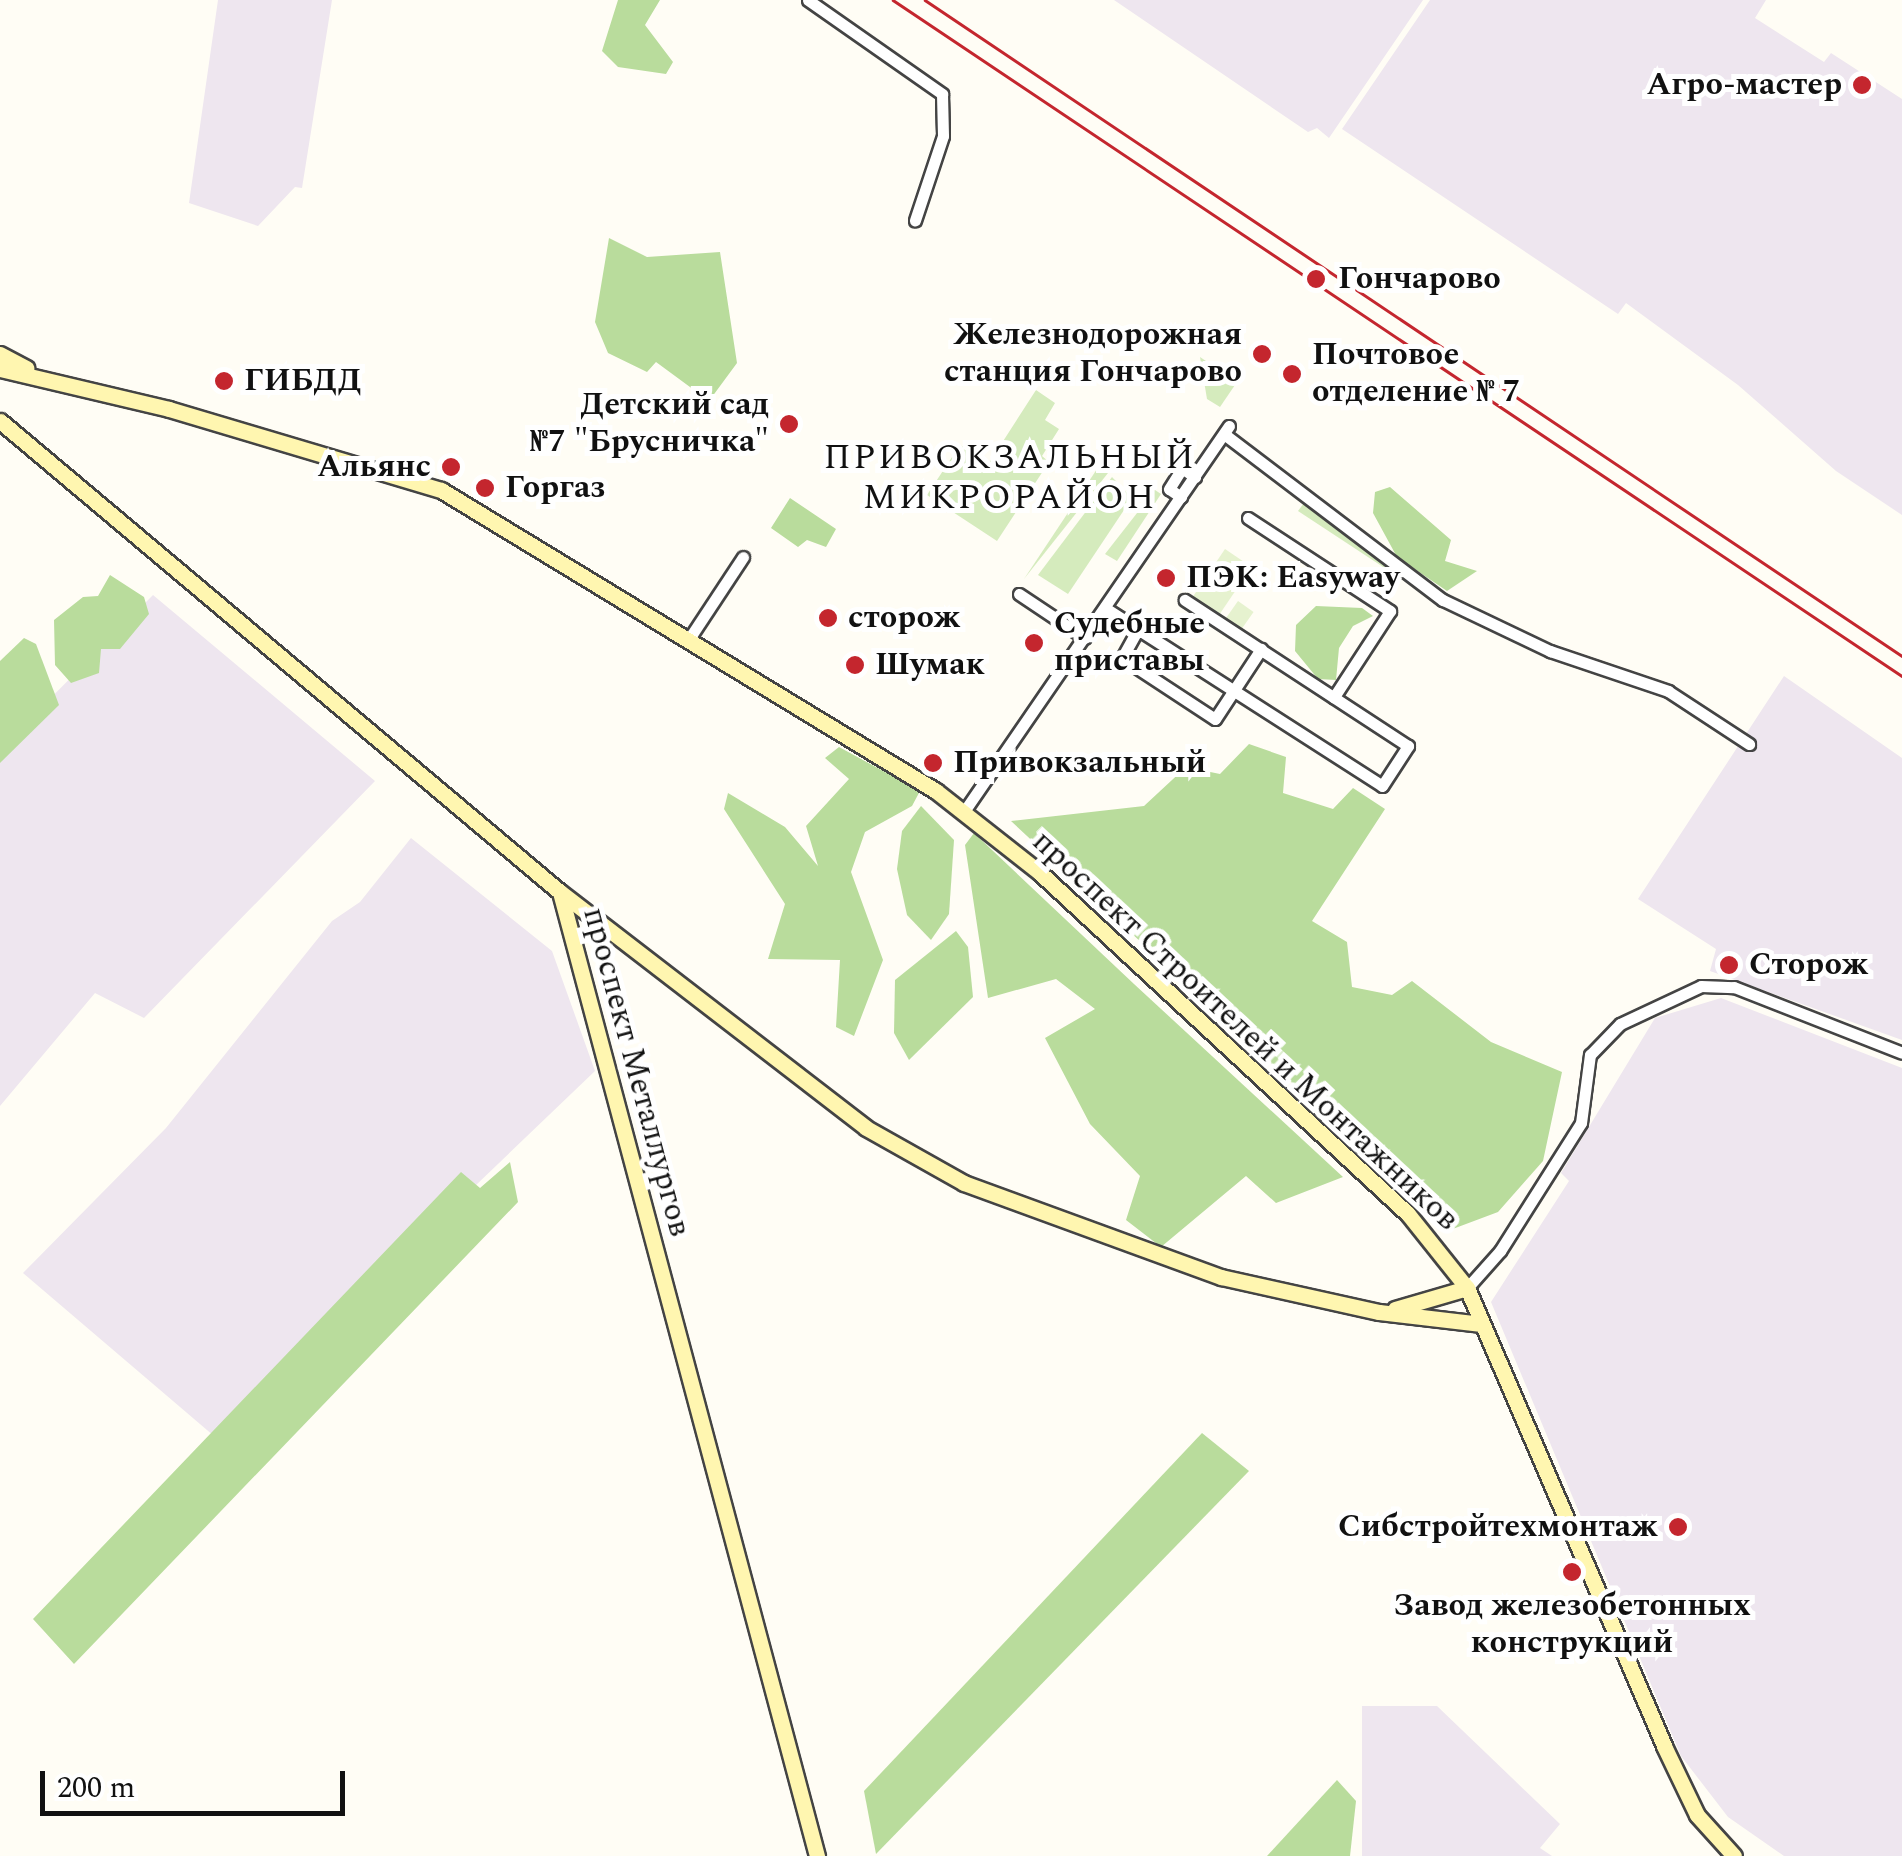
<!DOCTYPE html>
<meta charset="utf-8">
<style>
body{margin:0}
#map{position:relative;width:1902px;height:1856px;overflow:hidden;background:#fffdf5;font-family:Spectral,serif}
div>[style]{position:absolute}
.industrial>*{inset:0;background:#eee6ef}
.green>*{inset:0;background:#d5ebbd}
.forest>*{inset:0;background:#b9dc9c}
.pitch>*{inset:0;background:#e6f2cf;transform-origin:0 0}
.roads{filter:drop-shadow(2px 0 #444) drop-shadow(-2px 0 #444) drop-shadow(0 2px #444) drop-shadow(0 -2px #444)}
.street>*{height:11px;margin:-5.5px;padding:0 5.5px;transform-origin:5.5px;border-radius:5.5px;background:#fff}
.secondary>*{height:15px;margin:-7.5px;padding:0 7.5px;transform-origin:7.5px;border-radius:7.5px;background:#fff6b0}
.rail>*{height:2.5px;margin:-1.25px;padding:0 1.25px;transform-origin:1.25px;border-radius:1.25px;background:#c4262e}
.dots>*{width:28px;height:28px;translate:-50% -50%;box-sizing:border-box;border:5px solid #fff;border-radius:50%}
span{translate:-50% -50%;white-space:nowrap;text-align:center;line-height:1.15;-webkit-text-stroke:10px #fff;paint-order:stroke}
.poi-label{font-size:32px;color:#111;font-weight:700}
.right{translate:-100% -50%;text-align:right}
.left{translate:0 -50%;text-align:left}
.street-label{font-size:32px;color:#111}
.neighbourhood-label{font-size:35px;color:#111;letter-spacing:2.5px}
.scale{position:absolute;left:40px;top:1771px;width:305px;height:45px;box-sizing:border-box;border:5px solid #111;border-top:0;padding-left:12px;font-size:30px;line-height:35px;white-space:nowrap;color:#111;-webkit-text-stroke:8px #fff;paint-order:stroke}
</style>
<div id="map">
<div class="industrial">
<div style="clip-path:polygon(218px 0,332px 0,302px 188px,295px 187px,258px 226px,189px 203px)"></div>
<div style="clip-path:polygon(1114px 0,1423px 0,1329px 138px,1317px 128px,1308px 132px)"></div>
<div style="clip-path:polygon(1430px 0,1766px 0,1755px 18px,1824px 62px,1831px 53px,1902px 99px,1902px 515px,1836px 471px,1738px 385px,1626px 303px,1618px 314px,1342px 129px)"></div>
<div style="clip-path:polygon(153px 595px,375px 781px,144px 1018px,95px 993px,0 1106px,0 749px)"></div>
<div style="clip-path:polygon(1784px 676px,1902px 758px,1902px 1040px,1710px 971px,1716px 949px,1638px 899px)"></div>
<div style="clip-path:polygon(411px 838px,552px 951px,595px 1071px,214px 1436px,23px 1273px,166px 1128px,332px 921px,360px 902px)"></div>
<div style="clip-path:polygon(1721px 998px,1902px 1068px,1902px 1856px,1784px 1856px,1728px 1817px,1681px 1756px,1491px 1302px,1569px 1181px,1561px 1173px,1655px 1018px)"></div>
<div style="clip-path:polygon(1362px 1706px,1437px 1706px,1560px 1824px,1540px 1848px,1552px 1856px,1362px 1856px)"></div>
</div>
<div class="green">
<div style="clip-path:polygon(1200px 357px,1237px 382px,1220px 407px,1207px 399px)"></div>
<div style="clip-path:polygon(1036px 390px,1055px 403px,1045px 420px,1059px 429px,1042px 456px,1049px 462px,997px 541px,927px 495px,960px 445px,989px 463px)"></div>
<div style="clip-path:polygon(1101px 463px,1108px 473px,1024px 579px)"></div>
<div style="clip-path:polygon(1112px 477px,1132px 498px,1068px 594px,1038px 575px)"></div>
<div style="clip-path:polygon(1155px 490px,1161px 494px,1117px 561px,1105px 554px)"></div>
<div style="clip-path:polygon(1307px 499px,1409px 579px,1409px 584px,1298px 511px)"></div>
</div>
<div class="forest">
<div style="clip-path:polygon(618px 0,660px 0,645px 25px,673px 62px,666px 74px,618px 67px,602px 51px)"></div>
<div style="clip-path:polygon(609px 238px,647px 257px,720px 252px,737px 363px,709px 401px,656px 362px,647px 372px,608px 353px,595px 322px)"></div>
<div style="clip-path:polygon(1390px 487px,1451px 540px,1445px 561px,1477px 571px,1447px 591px,1397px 557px,1373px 513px,1375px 492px)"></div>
<div style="clip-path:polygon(790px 498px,836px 529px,826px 547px,807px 540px,798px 547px,771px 528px)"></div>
<div style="clip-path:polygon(110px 575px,144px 597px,149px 614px,120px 649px,101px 649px,99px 673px,71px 683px,55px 665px,54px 620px,83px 597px,98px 596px)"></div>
<div style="clip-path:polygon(1316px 606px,1362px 608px,1373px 616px,1353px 626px,1339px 648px,1336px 680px,1318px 679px,1295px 651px,1296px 625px)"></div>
<div style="clip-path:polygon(24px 638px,36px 644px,59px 705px,0 763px,0 661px)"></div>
<div style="clip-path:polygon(1249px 744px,1286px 757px,1283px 793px,1333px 809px,1353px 788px,1385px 809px,1312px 921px,1347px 942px,1352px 987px,1392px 995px,1412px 981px,1491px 1042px,1562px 1072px,1543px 1161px,1498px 1212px,1450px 1230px,1011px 821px,1144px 806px,1186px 767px,1220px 774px)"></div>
<div style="clip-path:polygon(839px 747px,920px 791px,912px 806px,865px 832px,851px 872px,883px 960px,854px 1036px,836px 1027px,840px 960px,768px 959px,785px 904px,724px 809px,728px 793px,785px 827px,818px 866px,806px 826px,849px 779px,825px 758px)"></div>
<div style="clip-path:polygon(921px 806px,954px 840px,949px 914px,931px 940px,907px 915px,897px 869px,902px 831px)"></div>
<div style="clip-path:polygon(974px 833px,1134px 984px,1343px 1177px,1276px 1203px,1246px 1176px,1161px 1247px,1126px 1220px,1140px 1176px,1090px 1124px,1045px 1038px,1095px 1009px,1056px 979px,988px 998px,965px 845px)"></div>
<div style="clip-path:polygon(956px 931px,968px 947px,973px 997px,909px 1060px,894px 1033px,895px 980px)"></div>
<div style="clip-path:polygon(510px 1162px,518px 1202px,74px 1664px,33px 1619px,461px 1172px,480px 1188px)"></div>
<div style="clip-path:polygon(1202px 1433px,1249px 1471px,876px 1854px,864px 1791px)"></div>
<div style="clip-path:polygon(1337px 1780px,1356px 1801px,1350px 1856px,1267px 1856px)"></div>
</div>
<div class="pitch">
<div style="left:1225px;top:549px;width:32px;height:59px;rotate:34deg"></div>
<div style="left:1238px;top:601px;width:19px;height:23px;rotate:35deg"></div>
</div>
<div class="roads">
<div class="street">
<div style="left:808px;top:0;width:164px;rotate:35deg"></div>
<div style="left:942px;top:94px;width:42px;rotate:88.6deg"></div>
<div style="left:943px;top:136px;width:89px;rotate:108.4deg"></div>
<div style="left:1224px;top:434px;width:275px;rotate:37.2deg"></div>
<div style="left:1443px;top:600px;width:119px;rotate:25.5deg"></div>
<div style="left:1550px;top:651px;width:125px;rotate:18.7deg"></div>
<div style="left:1668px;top:691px;width:97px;rotate:33.2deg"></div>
<div style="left:1181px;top:497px;width:14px;rotate:-146deg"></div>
<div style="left:1169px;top:489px;width:25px;rotate:-58deg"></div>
<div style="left:1182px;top:468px;width:16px;rotate:35deg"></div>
<div style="left:1248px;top:518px;width:170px;rotate:33.2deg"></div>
<div style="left:1390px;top:611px;width:103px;rotate:123.1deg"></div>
<div style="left:1019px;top:594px;width:79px;rotate:33.7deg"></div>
<div style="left:1105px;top:608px;width:329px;rotate:32.7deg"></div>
<div style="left:1382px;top:786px;width:48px;rotate:-57deg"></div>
<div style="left:1408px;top:746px;width:267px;rotate:-146.8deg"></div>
<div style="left:1138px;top:629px;width:33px;rotate:119deg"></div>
<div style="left:1122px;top:658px;width:111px;rotate:33.3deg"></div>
<div style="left:1215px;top:719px;width:84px;rotate:-56.7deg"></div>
<div style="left:689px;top:639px;width:98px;rotate:-56.6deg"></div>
<div style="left:965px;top:810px;width:466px;rotate:-55.5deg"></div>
<div style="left:1467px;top:1288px;width:50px;rotate:-48.3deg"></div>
<div style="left:1500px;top:1251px;width:151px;rotate:-57.7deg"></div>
<div style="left:1581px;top:1123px;width:69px;rotate:-82.5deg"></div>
<div style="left:1590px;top:1055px;width:43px;rotate:-45.9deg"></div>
<div style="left:1620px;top:1024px;width:89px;rotate:-25.1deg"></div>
<div style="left:1701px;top:986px;width:33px;rotate:2deg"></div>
<div style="left:1734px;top:987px;width:180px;rotate:21.4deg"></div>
</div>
<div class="secondary">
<div style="left:0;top:354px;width:30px;rotate:28deg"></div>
<div style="left:0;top:369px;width:174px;rotate:13.3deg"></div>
<div style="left:169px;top:409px;width:284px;rotate:16.6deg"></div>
<div style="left:441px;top:490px;width:579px;rotate:31.3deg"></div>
<div style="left:936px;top:791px;width:131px;rotate:38.2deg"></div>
<div style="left:1039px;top:872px;width:503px;rotate:42.83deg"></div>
<div style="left:1408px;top:1214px;width:95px;rotate:51.4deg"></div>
<div style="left:1467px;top:1288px;width:499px;rotate:66.7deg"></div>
<div style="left:1664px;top:1746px;width:76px;rotate:64.4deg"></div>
<div style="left:1697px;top:1815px;width:55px;rotate:47.9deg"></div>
<div style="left:0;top:421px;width:732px;rotate:40.07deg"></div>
<div style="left:560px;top:892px;width:998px;rotate:75.07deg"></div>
<div style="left:560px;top:892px;width:386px;rotate:37.6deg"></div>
<div style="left:866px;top:1128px;width:112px;rotate:29.3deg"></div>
<div style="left:964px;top:1183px;width:274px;rotate:20.1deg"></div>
<div style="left:1221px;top:1277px;width:162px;rotate:12.5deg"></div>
<div style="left:1379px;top:1312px;width:103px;rotate:6.7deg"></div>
<div style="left:1395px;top:1309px;width:75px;rotate:-16.3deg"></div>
</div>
</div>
<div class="rail">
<div style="left:893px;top:0;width:1215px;rotate:33.82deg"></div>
<div style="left:925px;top:0;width:1177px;rotate:33.88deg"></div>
</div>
<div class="dots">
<div style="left:1862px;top:85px;background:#c4262e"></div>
<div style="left:1316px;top:279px;background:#c4262e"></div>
<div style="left:1262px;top:354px;background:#c4262e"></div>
<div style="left:1292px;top:374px;background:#c4262e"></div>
<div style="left:224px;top:381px;background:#c4262e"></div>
<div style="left:789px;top:424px;background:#c4262e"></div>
<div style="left:451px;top:467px;background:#c4262e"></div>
<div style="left:485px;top:488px;background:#c4262e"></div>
<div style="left:1166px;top:578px;background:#c4262e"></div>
<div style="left:828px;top:618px;background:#c4262e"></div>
<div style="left:1034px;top:643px;background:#c4262e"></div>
<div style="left:855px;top:665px;background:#c4262e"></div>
<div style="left:933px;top:763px;background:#c4262e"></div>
<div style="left:1729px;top:965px;background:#c4262e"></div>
<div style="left:1678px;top:1527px;background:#c4262e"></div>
<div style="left:1572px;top:1572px;background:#c4262e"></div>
</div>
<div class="poi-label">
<span class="right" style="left:1842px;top:85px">Агро-мастер</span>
<span class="left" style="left:1338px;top:279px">Гончарово</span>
<span class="right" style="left:1242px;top:354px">Железнодорожная<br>станция Гончарово</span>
<span class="left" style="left:1312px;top:374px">Почтовое<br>отделение № 7</span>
<span class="left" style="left:244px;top:381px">ГИБДД</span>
<span class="right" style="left:769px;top:424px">Детский сад<br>№7 "Брусничка"</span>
<span class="right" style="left:431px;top:467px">Альянс</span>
<span class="left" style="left:505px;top:488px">Горгаз</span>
<span class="left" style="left:1186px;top:578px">ПЭК: Easyway</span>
<span class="left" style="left:848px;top:618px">сторож</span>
<span class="left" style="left:1054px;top:643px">Судебные<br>приставы</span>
<span class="left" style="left:875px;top:665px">Шумак</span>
<span class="left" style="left:953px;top:763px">Привокзальный</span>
<span class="left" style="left:1749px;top:965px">Сторож</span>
<span class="right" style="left:1658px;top:1527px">Сибстройтехмонтаж</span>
<span style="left:1572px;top:1625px">Завод железобетонных<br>конструкций</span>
</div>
<div class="street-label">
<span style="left:1245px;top:1031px;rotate:43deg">проспект Строителей и Монтажников</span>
<span style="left:636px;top:1072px;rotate:75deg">проспект Металлургов</span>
</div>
<div class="neighbourhood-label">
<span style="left:1010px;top:478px">ПРИВОКЗАЛЬНЫЙ<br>МИКРОРАЙОН</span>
</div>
<div class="scale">200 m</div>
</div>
